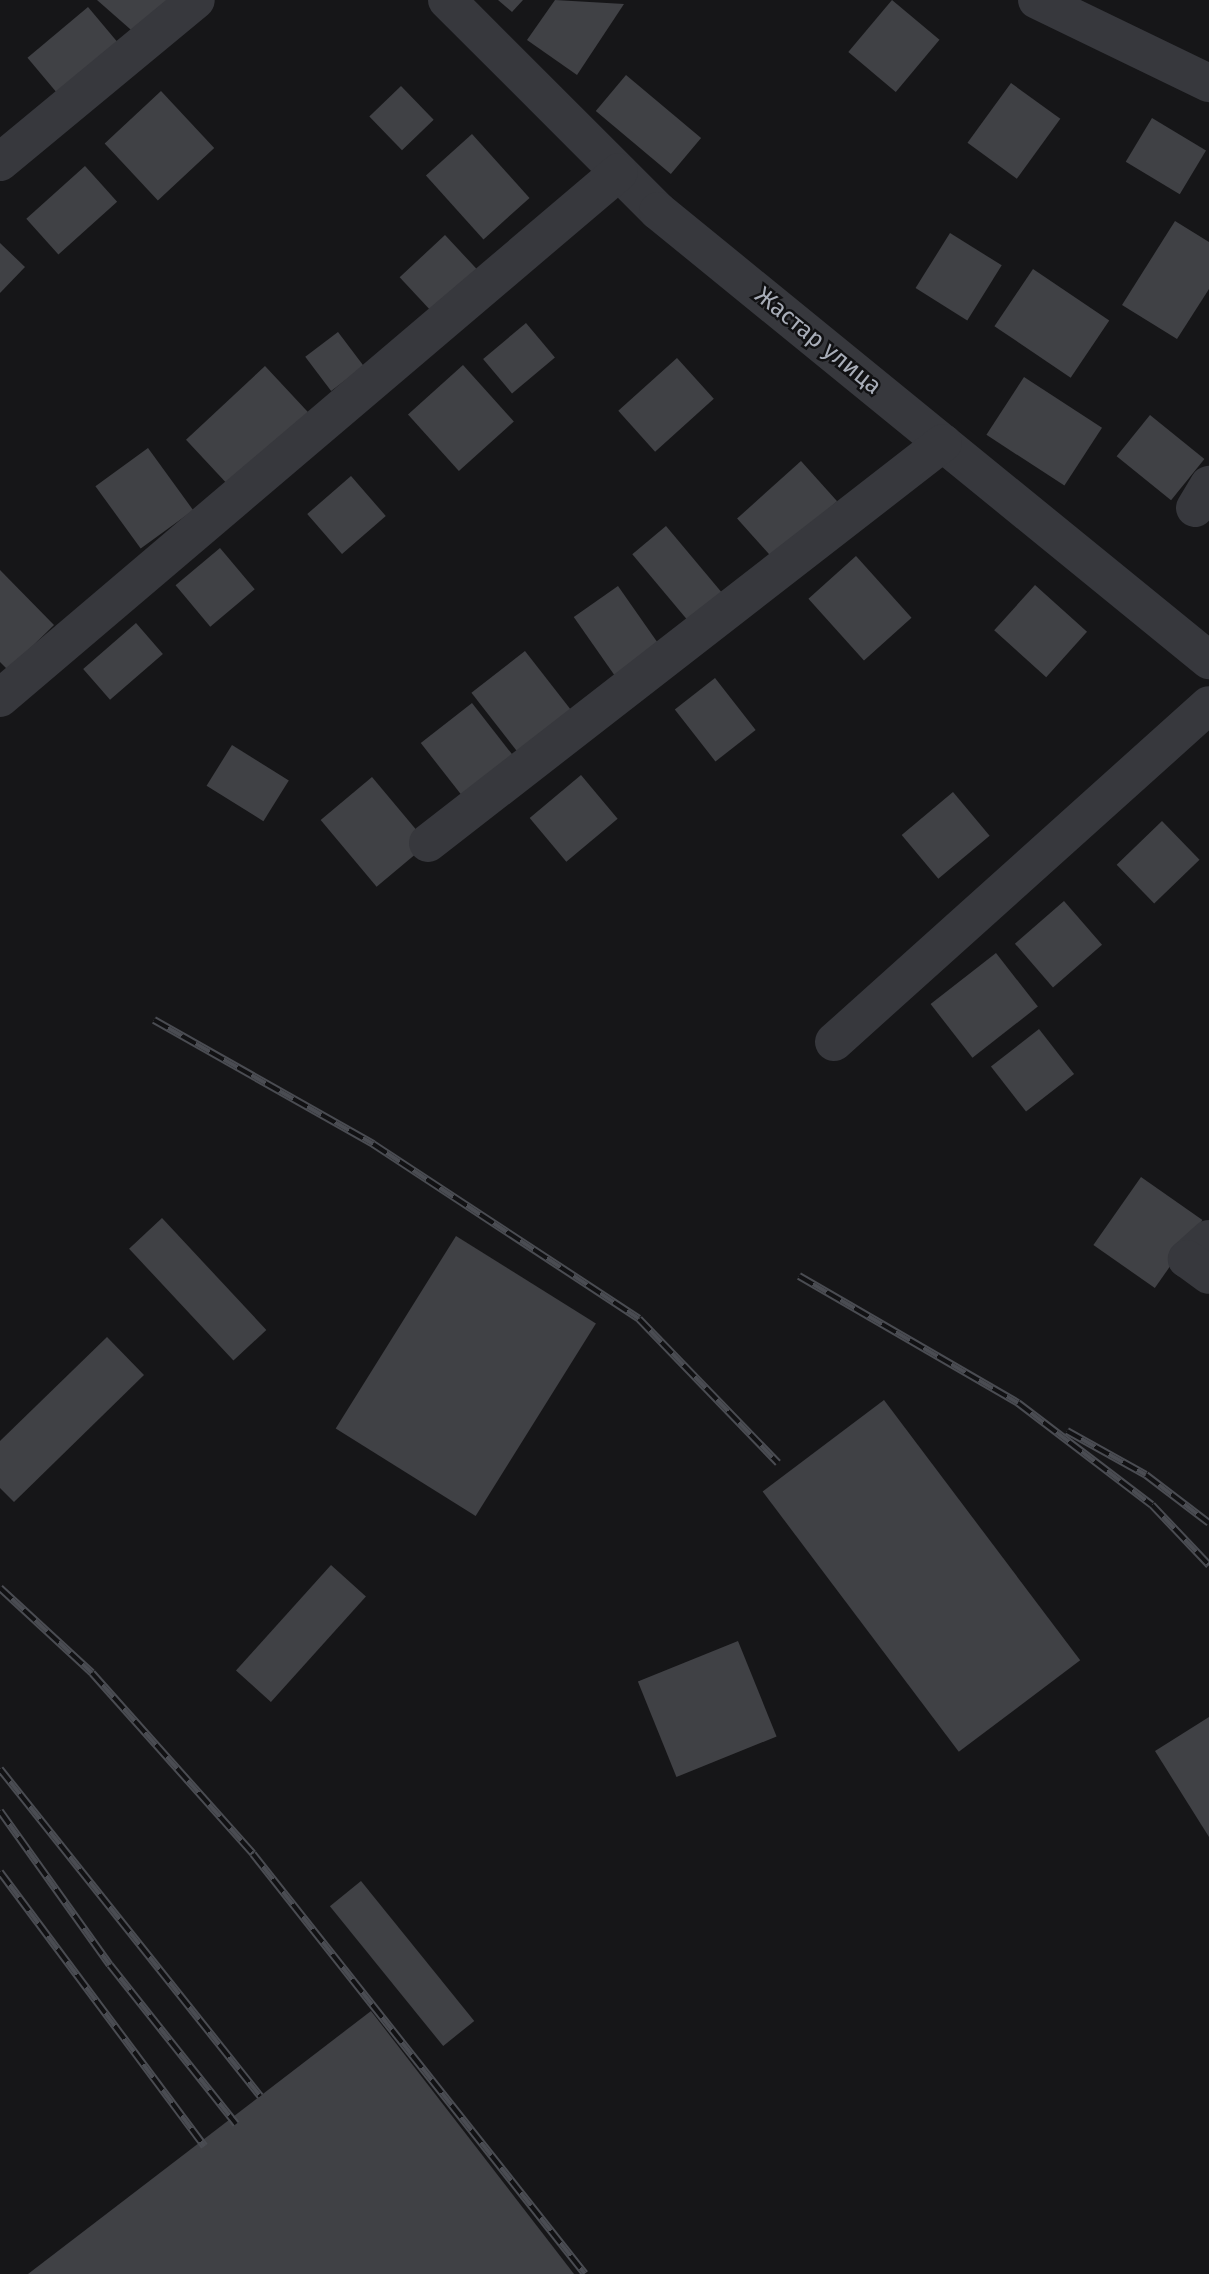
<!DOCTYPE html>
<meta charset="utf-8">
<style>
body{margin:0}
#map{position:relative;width:1209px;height:2274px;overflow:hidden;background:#161618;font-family:"Fira Sans",sans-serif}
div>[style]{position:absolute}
.building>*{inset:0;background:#404145;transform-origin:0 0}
.street>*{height:38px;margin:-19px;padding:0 19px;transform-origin:19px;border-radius:19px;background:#37383d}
.rail>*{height:8px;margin-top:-4px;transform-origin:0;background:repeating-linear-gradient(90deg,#111113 0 16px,#4a4c52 0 32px);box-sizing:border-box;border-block:2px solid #4a4c52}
span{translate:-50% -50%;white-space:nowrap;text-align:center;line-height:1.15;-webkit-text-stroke:5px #111113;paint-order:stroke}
.street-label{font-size:24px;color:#a8adb8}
</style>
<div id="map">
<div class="building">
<div style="clip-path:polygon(97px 0,169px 0,138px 36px)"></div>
<div style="clip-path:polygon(498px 0,523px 0,512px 12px)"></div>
<div style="clip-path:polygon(555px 0,624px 4px,577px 75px,527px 40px)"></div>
<div style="left:892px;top:0;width:62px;height:68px;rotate:40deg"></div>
<div style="left:88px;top:7px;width:48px;height:79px;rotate:50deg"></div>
<div style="left:626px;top:75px;width:98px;height:47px;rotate:40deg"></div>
<div style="left:1011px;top:83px;width:61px;height:74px;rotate:36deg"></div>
<div style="left:401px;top:86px;width:47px;height:44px;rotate:46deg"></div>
<div style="left:161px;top:91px;width:78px;height:77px;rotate:47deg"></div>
<div style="left:1152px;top:118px;width:63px;height:51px;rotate:31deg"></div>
<div style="left:472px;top:134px;width:86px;height:62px;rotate:48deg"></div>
<div style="left:85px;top:166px;width:48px;height:79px;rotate:48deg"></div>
<div style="clip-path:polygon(1175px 221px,1209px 242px,1209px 289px,1177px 339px,1122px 305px)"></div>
<div style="left:950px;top:233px;width:61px;height:65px;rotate:32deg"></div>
<div style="left:445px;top:235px;width:54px;height:62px;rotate:47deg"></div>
<div style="clip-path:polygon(0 243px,25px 267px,0 293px)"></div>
<div style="left:1033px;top:269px;width:92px;height:69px;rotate:34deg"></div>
<div style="left:526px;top:323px;width:45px;height:56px;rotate:50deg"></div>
<div style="left:338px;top:332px;width:43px;height:41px;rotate:53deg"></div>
<div style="left:677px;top:358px;width:55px;height:79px;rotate:48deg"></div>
<div style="left:463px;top:365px;width:76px;height:74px;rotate:48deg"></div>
<div style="left:265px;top:366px;width:68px;height:108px;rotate:47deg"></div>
<div style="left:1024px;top:377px;width:93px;height:69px;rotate:33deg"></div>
<div style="left:1150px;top:415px;width:70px;height:53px;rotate:39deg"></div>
<div style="left:148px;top:448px;width:77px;height:65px;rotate:54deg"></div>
<div style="left:801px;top:461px;width:54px;height:86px;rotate:48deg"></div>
<div style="left:351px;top:476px;width:53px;height:58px;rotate:49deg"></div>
<div style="left:666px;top:526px;width:89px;height:44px;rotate:50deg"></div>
<div style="left:220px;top:548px;width:54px;height:58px;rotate:50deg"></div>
<div style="left:856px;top:556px;width:83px;height:64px;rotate:48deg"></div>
<div style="clip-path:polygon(0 570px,54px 625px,8px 670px,0 662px)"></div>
<div style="left:1035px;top:585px;width:70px;height:61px;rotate:42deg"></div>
<div style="left:618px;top:586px;width:75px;height:54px;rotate:55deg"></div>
<div style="left:136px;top:623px;width:41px;height:70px;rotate:49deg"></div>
<div style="left:525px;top:651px;width:77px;height:68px;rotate:52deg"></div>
<div style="left:715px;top:678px;width:66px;height:51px;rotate:52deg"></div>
<div style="left:472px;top:703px;width:75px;height:65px;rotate:52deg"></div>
<div style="left:232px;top:745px;width:67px;height:48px;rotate:32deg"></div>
<div style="left:581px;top:775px;width:57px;height:67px;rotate:50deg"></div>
<div style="left:372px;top:777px;width:87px;height:67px;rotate:50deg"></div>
<div style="left:953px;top:792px;width:57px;height:67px;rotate:50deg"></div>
<div style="left:1162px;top:821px;width:54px;height:63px;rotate:46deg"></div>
<div style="left:1064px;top:901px;width:58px;height:65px;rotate:49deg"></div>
<div style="left:996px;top:953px;width:68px;height:83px;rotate:52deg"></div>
<div style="left:1039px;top:1029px;width:57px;height:61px;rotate:52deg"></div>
<div style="left:1141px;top:1177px;width:75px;height:83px;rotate:35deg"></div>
<div style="left:162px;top:1218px;width:153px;height:45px;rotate:47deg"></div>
<div style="left:456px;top:1236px;width:165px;height:227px;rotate:32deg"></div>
<div style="clip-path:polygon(107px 1337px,144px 1375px,14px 1502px,0 1488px,0 1441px)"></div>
<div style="left:884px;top:1400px;width:326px;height:152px;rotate:53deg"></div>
<div style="left:331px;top:1565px;width:47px;height:142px;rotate:42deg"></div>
<div style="left:738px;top:1641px;width:103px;height:108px;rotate:68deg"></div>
<div style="clip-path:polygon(1209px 1717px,1209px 1837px,1155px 1751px)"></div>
<div style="left:361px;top:1881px;width:180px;height:40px;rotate:51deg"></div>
<div style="clip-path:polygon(371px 2011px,574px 2274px,28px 2274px)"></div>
</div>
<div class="street">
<div style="left:447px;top:0;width:298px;rotate:45deg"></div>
<div style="left:658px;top:211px;width:711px;rotate:39.18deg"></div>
<div style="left:1037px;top:0;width:191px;rotate:25.8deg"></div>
<div style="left:0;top:162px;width:254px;rotate:-39.6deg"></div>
<div style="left:1195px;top:508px;width:27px;rotate:-59deg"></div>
<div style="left:0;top:698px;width:812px;rotate:-40.36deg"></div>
<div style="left:428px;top:843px;width:652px;rotate:-37.84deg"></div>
<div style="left:834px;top:1042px;width:504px;rotate:-41.94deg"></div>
<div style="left:1209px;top:1239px;width:30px;rotate:138deg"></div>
<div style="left:1187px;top:1259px;width:27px;rotate:36deg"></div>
</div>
<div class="rail">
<div style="left:154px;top:1020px;width:252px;rotate:29.5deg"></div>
<div style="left:373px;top:1144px;width:318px;rotate:33.3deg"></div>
<div style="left:639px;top:1319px;width:200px;rotate:46deg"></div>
<div style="left:799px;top:1276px;width:253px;rotate:30.1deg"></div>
<div style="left:1018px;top:1403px;width:168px;rotate:37.3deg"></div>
<div style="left:1152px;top:1505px;width:83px;rotate:46.5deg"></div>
<div style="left:1067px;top:1431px;width:90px;rotate:29.1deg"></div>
<div style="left:1146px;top:1475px;width:79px;rotate:37.3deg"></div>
<div style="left:0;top:1588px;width:125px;rotate:42.7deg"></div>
<div style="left:92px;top:1673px;width:242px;rotate:48.3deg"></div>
<div style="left:253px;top:1854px;width:535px;rotate:51.67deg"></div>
<div style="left:0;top:1769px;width:418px;rotate:51.5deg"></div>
<div style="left:0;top:1811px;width:189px;rotate:54.5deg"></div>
<div style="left:110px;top:1965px;width:203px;rotate:51.6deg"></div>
<div style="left:0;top:1872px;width:342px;rotate:53.3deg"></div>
</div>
<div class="street-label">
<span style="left:818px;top:341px;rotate:39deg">Жастар улица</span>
</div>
</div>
